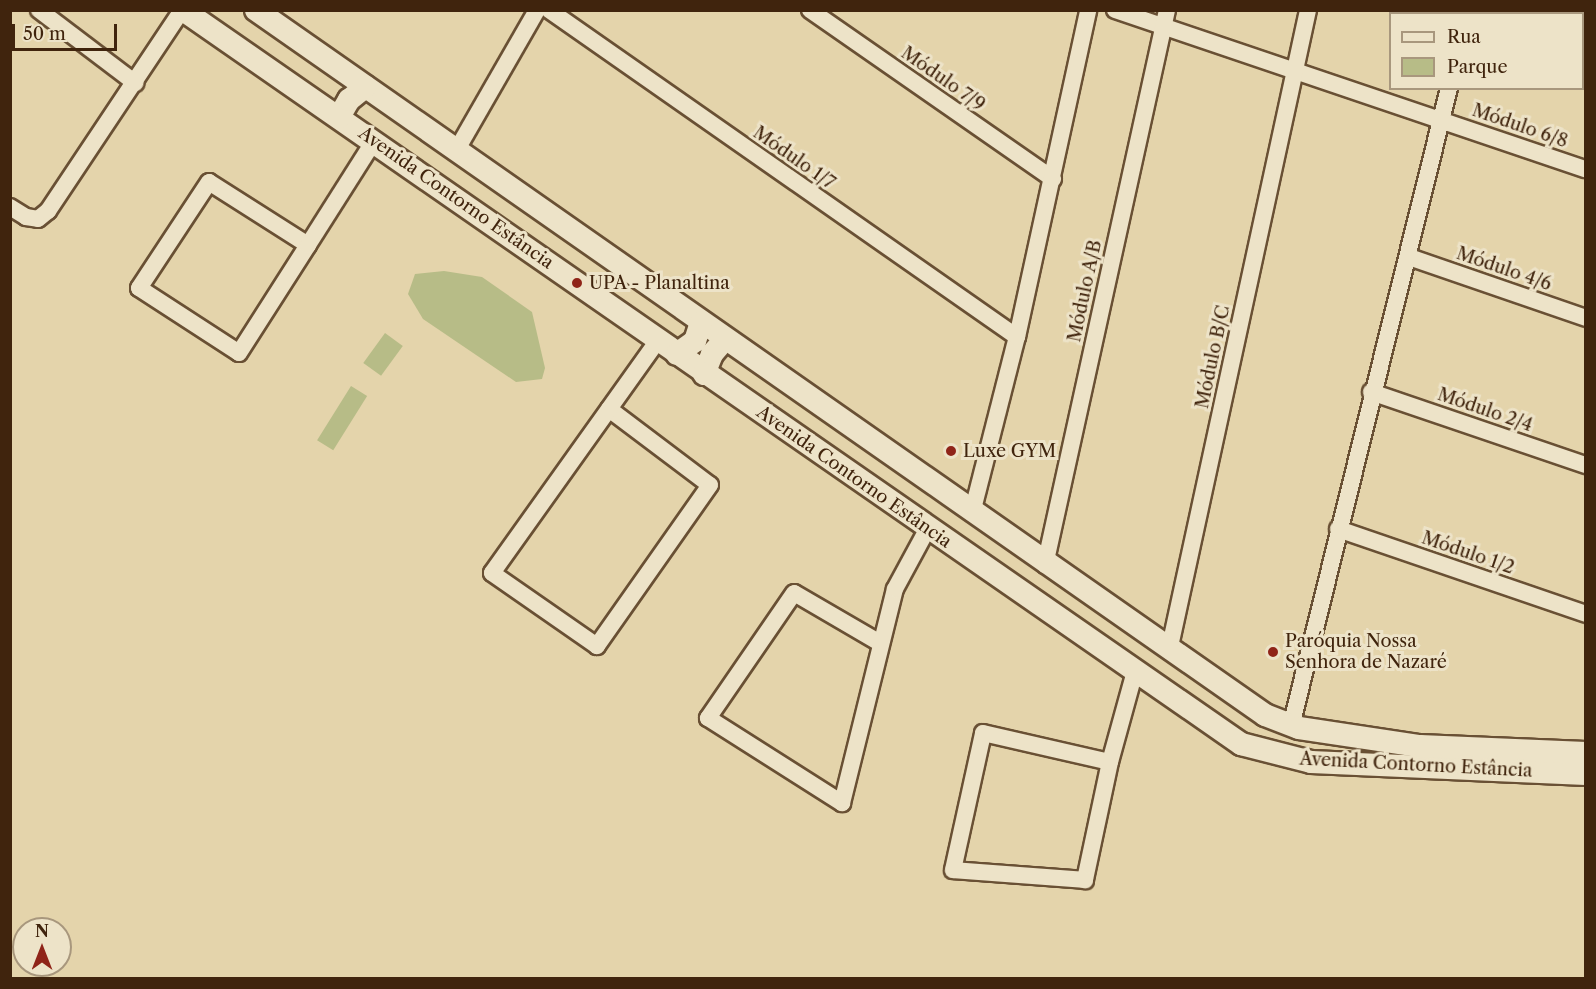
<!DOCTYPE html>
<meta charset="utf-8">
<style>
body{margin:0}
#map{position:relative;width:1596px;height:989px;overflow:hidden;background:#e4d4ab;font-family:"Libre Caslon Text",serif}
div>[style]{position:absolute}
.green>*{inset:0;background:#b7bc87;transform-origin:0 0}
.roads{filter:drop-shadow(2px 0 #695034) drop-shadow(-2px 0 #695034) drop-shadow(0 2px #695034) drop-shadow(0 -2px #695034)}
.street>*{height:16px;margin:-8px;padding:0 8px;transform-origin:8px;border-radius:8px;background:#ede3c8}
.secondary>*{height:22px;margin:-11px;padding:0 11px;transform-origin:11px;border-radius:11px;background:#ede3c8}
.dots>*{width:16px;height:16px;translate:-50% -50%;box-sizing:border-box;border:3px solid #ede3c8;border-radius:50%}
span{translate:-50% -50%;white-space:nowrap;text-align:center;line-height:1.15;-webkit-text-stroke:6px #ede3c8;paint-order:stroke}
.street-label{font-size:18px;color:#40240d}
.poi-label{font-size:18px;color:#40240d}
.left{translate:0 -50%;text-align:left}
.frame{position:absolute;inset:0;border:12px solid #40240d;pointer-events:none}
.legend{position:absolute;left:1389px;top:12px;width:195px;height:78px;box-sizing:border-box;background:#ede3c8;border:2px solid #a8977d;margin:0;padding:8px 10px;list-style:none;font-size:18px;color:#40240d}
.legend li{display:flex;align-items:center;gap:12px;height:30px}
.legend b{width:30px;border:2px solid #a8977d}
.north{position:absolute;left:12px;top:917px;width:60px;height:60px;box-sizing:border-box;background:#ede3c8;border:2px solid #a8977d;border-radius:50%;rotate:0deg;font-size:16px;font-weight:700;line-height:24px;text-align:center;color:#40240d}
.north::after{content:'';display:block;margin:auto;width:21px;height:27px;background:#8f2418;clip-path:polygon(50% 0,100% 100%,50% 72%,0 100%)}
.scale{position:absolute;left:12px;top:24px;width:105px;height:27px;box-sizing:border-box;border:3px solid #40240d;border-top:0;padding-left:8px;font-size:18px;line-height:21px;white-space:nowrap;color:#40240d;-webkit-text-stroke:4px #ede3c8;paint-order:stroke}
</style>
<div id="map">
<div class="green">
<div style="clip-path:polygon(444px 271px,482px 277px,532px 312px,545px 368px,542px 379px,516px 382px,423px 319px,408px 294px,415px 274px)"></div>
<div style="left:385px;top:333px;width:22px;height:37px;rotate:36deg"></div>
<div style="left:351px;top:386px;width:19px;height:64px;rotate:32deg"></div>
</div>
<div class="roads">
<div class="street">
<div style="left:39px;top:10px;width:121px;rotate:37.2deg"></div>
<div style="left:549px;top:10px;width:571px;rotate:34.94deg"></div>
<div style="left:810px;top:10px;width:296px;rotate:34.8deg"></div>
<div style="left:1115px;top:10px;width:497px;rotate:18.7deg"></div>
<div style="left:1538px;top:10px;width:10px;rotate:24deg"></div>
<div style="left:1465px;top:14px;width:4px;rotate:-76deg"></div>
<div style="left:1582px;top:26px;width:4px;rotate:14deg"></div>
<div style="left:456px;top:151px;width:163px;rotate:-60.1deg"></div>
<div style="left:10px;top:207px;width:19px;rotate:32deg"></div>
<div style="left:26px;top:217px;width:12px;rotate:9deg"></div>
<div style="left:38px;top:219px;width:13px;rotate:-39deg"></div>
<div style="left:48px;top:211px;width:242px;rotate:-56.3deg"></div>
<div style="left:308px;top:245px;width:117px;rotate:-147.5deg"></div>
<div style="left:209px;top:182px;width:127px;rotate:123.4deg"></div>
<div style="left:139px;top:288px;width:119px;rotate:33deg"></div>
<div style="left:239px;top:353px;width:128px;rotate:-57.4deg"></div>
<div style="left:308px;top:245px;width:123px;rotate:-57.6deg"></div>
<div style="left:1409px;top:257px;width:187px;rotate:19deg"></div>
<div style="left:1371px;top:392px;width:227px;rotate:18.8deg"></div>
<div style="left:609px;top:409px;width:126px;rotate:37deg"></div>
<div style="left:710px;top:485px;width:197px;rotate:125.1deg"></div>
<div style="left:597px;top:646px;width:128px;rotate:-145.2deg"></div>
<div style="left:492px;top:573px;width:286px;rotate:-54.5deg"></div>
<div style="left:972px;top:513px;width:182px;rotate:-75.7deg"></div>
<div style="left:1017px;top:337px;width:335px;rotate:-77.7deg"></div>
<div style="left:1338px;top:529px;width:262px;rotate:18.9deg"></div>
<div style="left:1045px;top:565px;width:568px;rotate:-77.6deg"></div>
<div style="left:880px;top:643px;width:99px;rotate:-149.8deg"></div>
<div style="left:794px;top:593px;width:152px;rotate:124.5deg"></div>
<div style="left:708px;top:718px;width:159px;rotate:32.4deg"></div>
<div style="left:842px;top:803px;width:220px;rotate:-76.1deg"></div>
<div style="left:895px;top:589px;width:69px;rotate:-61.6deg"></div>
<div style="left:1169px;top:651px;width:656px;rotate:-77.76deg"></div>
<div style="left:1291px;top:726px;width:657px;rotate:-76.09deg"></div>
<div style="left:1110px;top:762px;width:121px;rotate:102deg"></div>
<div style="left:1085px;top:880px;width:132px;rotate:-175.7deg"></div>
<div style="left:953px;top:870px;width:140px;rotate:-77.6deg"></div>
<div style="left:983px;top:733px;width:130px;rotate:12.9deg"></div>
<div style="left:1110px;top:762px;width:94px;rotate:-74.6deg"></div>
</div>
<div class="secondary">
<div style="left:183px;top:10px;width:1288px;rotate:34.75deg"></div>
<div style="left:1241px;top:744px;width:72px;rotate:14.4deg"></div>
<div style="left:1311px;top:762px;width:275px;rotate:2.5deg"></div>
<div style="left:256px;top:10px;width:1231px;rotate:34.94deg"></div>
<div style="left:1265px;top:715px;width:36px;rotate:21deg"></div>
<div style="left:1299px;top:728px;width:122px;rotate:8.5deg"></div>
<div style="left:1420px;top:746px;width:166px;rotate:2.4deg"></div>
<div style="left:339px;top:117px;width:20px;rotate:-60deg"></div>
<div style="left:349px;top:100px;width:21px;rotate:-39deg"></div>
<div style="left:677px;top:354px;width:22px;rotate:-36deg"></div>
<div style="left:695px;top:341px;width:19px;rotate:-72deg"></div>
<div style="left:704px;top:374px;width:22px;rotate:-68deg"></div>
<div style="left:712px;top:354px;width:20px;rotate:-49deg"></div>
</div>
</div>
<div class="dots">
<div style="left:577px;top:283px;background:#8f2418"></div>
<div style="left:951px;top:451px;background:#8f2418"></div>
<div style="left:1273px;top:652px;background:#8f2418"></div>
</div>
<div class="street-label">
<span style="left:943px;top:79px;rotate:35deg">Módulo 7/9</span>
<span style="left:1520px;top:126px;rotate:19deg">Módulo 6/8</span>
<span style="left:794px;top:158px;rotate:35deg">Módulo 1/7</span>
<span style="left:456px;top:198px;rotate:35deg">Avenida Contorno Estância</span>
<span style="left:1504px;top:269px;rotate:19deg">Módulo 4/6</span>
<span style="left:1085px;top:291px;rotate:-78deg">Módulo A/B</span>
<span style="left:1213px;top:357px;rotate:-78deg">Módulo B/C</span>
<span style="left:1485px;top:410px;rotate:19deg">Módulo 2/4</span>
<span style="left:854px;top:477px;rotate:35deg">Avenida Contorno Estância</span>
<span style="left:1468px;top:553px;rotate:19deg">Módulo 1/2</span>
<span style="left:1416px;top:765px;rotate:3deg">Avenida Contorno Estância</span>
</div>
<div class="poi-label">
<span class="left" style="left:589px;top:283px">UPA - Planaltina</span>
<span class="left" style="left:963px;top:451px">Luxe GYM</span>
<span class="left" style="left:1285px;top:652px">Paróquia Nossa<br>Senhora de Nazaré</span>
</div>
<div class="frame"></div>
<ul class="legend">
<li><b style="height:8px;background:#ede3c8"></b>Rua</li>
<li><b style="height:16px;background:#b7bc87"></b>Parque</li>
</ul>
<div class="north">N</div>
<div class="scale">50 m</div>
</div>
